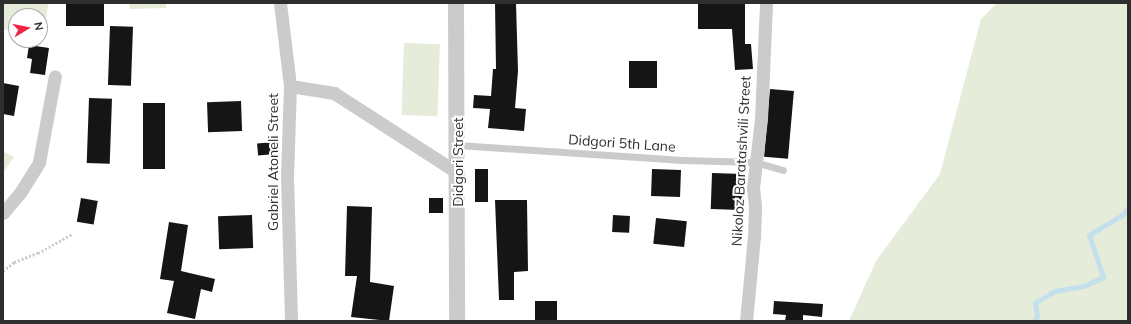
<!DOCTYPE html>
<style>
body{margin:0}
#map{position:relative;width:1131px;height:324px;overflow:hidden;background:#fff;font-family:Mulish,sans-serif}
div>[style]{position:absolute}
.green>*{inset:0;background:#e5ecda;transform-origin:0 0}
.stream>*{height:4.5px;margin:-2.25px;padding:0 2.25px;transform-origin:2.25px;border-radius:2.25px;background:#c5e0ed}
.building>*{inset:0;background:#151515;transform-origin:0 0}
.path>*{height:2.5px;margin-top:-1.25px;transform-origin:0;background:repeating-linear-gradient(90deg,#cbcbcb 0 2px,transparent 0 4px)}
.service>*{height:7px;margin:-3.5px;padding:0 3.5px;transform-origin:3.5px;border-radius:3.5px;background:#cbcbcb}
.minor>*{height:13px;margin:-6.5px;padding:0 6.5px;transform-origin:6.5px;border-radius:6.5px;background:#cbcbcb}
.tertiary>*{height:16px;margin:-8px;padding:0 8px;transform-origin:8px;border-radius:8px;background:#cbcbcb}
span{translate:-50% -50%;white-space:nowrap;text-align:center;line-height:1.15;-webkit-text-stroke:4px #fff;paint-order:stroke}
.street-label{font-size:14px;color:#2e2e2e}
.frame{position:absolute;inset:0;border:4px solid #2e2e2e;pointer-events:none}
.north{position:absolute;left:8px;top:8px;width:40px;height:40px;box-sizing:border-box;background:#fff;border:1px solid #ababab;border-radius:50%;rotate:80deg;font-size:11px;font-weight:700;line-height:16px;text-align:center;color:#2e2e2e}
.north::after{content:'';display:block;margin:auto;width:14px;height:18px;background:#ef2640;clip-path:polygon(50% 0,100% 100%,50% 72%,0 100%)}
</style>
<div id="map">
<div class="green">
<div style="clip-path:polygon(3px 3px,48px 3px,45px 29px,40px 29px,40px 16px,16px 16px,16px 29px,3px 30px)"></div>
<div style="clip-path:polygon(129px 3px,166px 3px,166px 8px,130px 9px)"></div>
<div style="clip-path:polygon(997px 3px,1128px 3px,1128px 321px,849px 321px,876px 261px,940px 174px,981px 19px)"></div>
<div style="left:404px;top:43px;width:36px;height:72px;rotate:2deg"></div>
<div style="clip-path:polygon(3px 151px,14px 157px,3px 173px)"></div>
</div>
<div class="stream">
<div style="left:1033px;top:321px;width:6px;rotate:-45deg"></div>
<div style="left:1037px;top:317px;width:14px;rotate:-98deg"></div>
<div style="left:1035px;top:303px;width:23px;rotate:-31deg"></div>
<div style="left:1055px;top:291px;width:29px;rotate:-10deg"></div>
<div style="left:1084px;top:286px;width:21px;rotate:-25deg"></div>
<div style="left:1103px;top:277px;width:44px;rotate:-108.4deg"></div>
<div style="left:1089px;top:235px;width:39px;rotate:-31deg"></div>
<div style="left:1122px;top:215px;width:9px;rotate:-49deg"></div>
</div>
<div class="building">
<div style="left:66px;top:3px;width:38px;height:23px"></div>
<div style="clip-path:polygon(495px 3px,516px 3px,518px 71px,515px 108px,526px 109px,524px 131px,488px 128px,490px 109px,473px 108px,474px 95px,491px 96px,493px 69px,496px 69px)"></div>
<div style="clip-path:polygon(698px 3px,745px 3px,745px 44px,751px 44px,753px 69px,735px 70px,732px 29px,698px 29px)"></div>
<div style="left:110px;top:26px;width:23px;height:59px;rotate:2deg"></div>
<div style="clip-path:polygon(29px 45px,49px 48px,45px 75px,30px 73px,32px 59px,27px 58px)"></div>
<div style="left:629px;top:61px;width:28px;height:27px"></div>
<div style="clip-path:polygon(3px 83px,19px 86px,14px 116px,3px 114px)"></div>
<div style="left:770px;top:89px;width:24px;height:68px;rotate:5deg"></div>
<div style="left:89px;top:98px;width:23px;height:65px;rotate:2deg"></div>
<div style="left:241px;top:101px;width:30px;height:34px;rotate:88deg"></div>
<div style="left:143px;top:103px;width:22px;height:66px"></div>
<div style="left:274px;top:142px;width:12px;height:17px;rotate:85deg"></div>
<div style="left:475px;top:169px;width:13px;height:33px"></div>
<div style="left:652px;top:169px;width:29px;height:27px;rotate:2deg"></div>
<div style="left:712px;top:173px;width:31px;height:36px;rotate:2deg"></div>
<div style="left:81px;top:198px;width:17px;height:24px;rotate:10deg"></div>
<div style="left:429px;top:198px;width:14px;height:15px"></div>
<div style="clip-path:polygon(495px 200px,527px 200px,528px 271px,514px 272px,514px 300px,499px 300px)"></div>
<div style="clip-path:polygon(347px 206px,372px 207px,370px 282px,394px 286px,389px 321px,351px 317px,357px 276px,345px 276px)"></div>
<div style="left:252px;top:215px;width:33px;height:34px;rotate:88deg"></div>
<div style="left:613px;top:215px;width:17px;height:17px;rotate:3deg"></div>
<div style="left:656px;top:218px;width:31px;height:26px;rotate:6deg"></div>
<div style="clip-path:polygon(169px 222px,188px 225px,181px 271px,215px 279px,212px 292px,201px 289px,195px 319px,167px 313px,174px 281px,160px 279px)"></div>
<div style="left:535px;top:301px;width:22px;height:20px"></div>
<div style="clip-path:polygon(774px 301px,823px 304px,822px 317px,803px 315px,803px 321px,785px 321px,786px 315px,773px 314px)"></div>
</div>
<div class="path">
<div style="left:3px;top:271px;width:14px;rotate:-39deg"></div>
<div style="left:14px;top:262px;width:26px;rotate:-21deg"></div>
<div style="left:38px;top:253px;width:39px;rotate:-29deg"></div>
</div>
<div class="service">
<div style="left:458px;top:145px;width:225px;rotate:3.8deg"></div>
<div style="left:683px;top:160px;width:72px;rotate:1.6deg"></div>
<div style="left:755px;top:162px;width:29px;rotate:16deg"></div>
</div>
<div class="minor">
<div style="left:280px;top:3px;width:84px;rotate:83.1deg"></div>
<div style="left:290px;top:86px;width:90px;rotate:91.9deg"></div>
<div style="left:287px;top:176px;width:145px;rotate:88.4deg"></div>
<div style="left:290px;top:86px;width:45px;rotate:9deg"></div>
<div style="left:334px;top:93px;width:148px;rotate:32.8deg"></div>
<div style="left:3px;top:213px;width:26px;rotate:-50deg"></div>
<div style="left:20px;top:193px;width:36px;rotate:-58deg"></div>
<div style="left:39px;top:162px;width:87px;rotate:-79.5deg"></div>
<div style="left:746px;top:321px;width:84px;rotate:-84.6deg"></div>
<div style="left:754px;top:237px;width:31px;rotate:-88deg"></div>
<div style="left:755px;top:206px;width:18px;rotate:-96deg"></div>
<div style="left:753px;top:188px;width:69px;rotate:-83.4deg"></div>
<div style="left:761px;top:119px;width:116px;rotate:-87.5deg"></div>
</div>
<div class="tertiary">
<div style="left:456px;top:3px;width:318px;rotate:89.8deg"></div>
</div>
<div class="street-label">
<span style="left:622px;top:143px;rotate:4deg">Didgori 5th Lane</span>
<span style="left:741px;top:161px;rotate:-87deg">Nikoloz Baratashvili Street</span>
<span style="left:273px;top:162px;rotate:-90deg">Gabriel Atoneli Street</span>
<span style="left:458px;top:162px;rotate:-90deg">Didgori Street</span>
</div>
<div class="frame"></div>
<div class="north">N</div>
</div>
